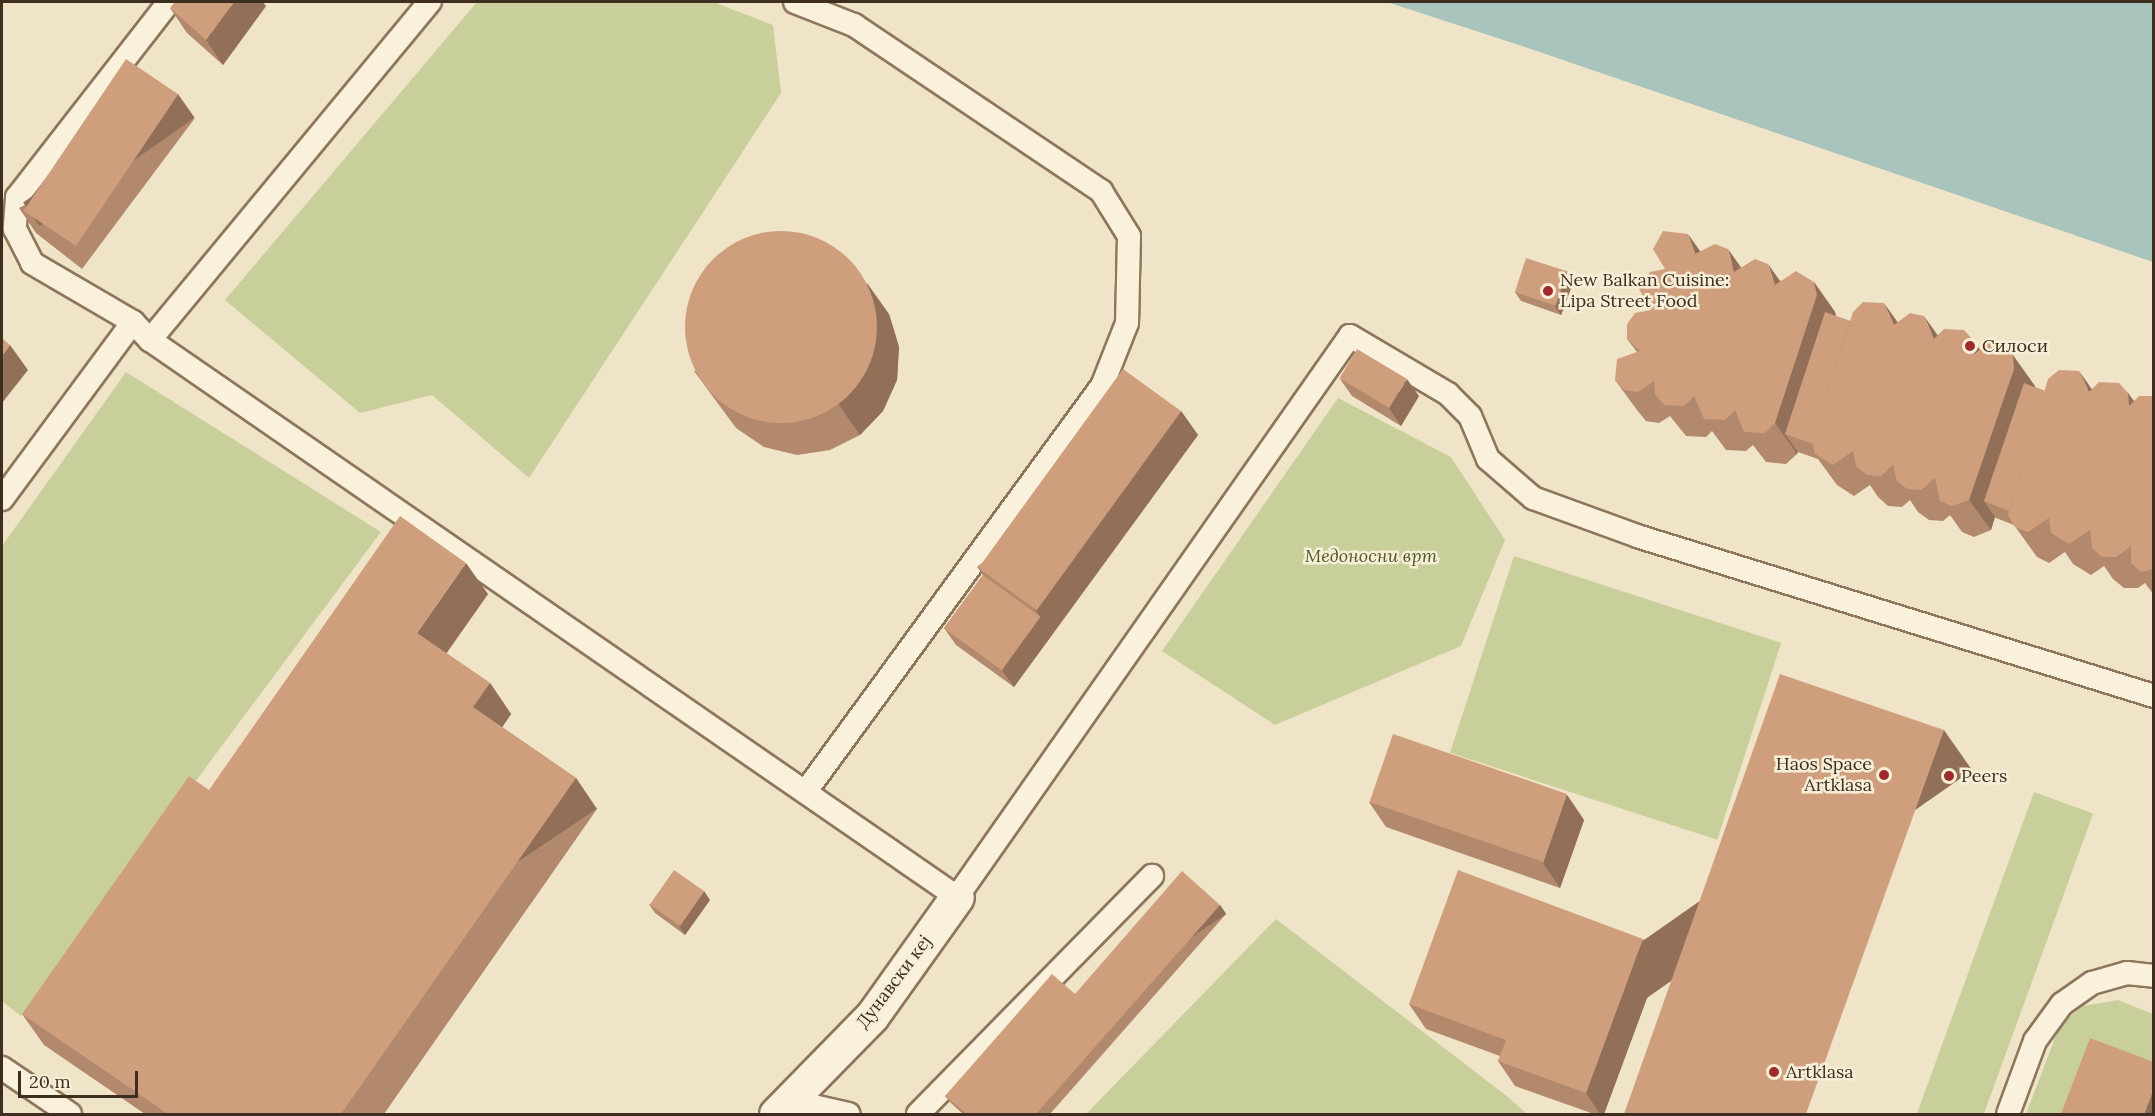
<!DOCTYPE html>
<meta charset="utf-8">
<style>
body{margin:0}
#map{position:relative;width:2155px;height:1116px;overflow:hidden;background:#f0e4c8;font-family:Lora,serif}
div>[style]{position:absolute}
.green>*{inset:0;background:#c9cf9b;transform-origin:0 0}
.water>*{inset:0;background:#a9c4bc}
.roads{filter:drop-shadow(2px 0 #8d765c) drop-shadow(-2px 0 #8d765c) drop-shadow(0 2px #8d765c) drop-shadow(0 -2px #8d765c)}
.lane>*{height:22px;margin:-11px;padding:0 11px;transform-origin:11px;border-radius:11px;background:#faf1dc}
.street>*{height:33px;margin:-16.5px;padding:0 16.5px;transform-origin:16.5px;border-radius:16.5px;background:#faf1dc}
.wall>*{inset:0;background:#b2896c}
.shaded-wall>*{inset:0;background:#916f58;transform-origin:0 0}
.building>*{inset:0;background:#cf9f7d;transform-origin:0 0}
.round{border-radius:50%}
.dots>*{width:16px;height:16px;translate:-50% -50%;box-sizing:border-box;border:3px solid #f7eed8;border-radius:50%}
span{translate:-50% -50%;white-space:nowrap;text-align:center;line-height:1.15;-webkit-text-stroke:5px #f7eed8;paint-order:stroke}
.poi-label{font-size:18px;color:#3d2e20}
.left{translate:0 -50%;text-align:left}
.right{translate:-100% -50%;text-align:right}
.park-label{font-size:18px;color:#4d5a26;font-style:italic}
.street-label{font-size:18px;color:#3d2e20}
.frame{position:absolute;inset:0;border:3px solid #3d2e20;pointer-events:none}
.scale{position:absolute;left:18px;top:1071px;width:120px;height:27px;box-sizing:border-box;border:3px solid #3d2e20;border-top:0;padding-left:8px;font-size:18px;line-height:21px;white-space:nowrap;color:#3d2e20;-webkit-text-stroke:4px #f7eed8;paint-order:stroke}
</style>
<div id="map">
<div class="green">
<div style="clip-path:polygon(477px 2px,713px 2px,773px 25px,781px 93px,529px 478px,432px 395px,360px 413px,225px 300px)"></div>
<div style="clip-path:polygon(126px 372px,381px 532px,21px 1016px,2px 1001px,2px 546px)"></div>
<div style="clip-path:polygon(1338px 398px,1451px 457px,1505px 540px,1461px 646px,1275px 725px,1162px 651px)"></div>
<div style="left:1514px;top:556px;width:281px;height:207px;rotate:18deg"></div>
<div style="left:2034px;top:792px;width:63px;height:342px;rotate:20deg"></div>
<div style="clip-path:polygon(1276px 919px,1508px 1097px,1527px 1114px,1086px 1114px)"></div>
<div style="clip-path:polygon(2118px 1000px,2153px 1014px,2153px 1114px,2026px 1114px,2060px 1025px,2083px 1006px)"></div>
</div>
<div class="water">
<div style="clip-path:polygon(1387px 2px,2153px 2px,2153px 262px,1525px 47px)"></div>
</div>
<div class="roads">
<div class="lane">
<div style="left:169px;top:2px;width:247px;rotate:127.9deg"></div>
<div style="left:17px;top:197px;width:32px;rotate:94deg"></div>
<div style="left:15px;top:229px;width:38px;rotate:63deg"></div>
<div style="left:32px;top:263px;width:117px;rotate:30.3deg"></div>
<div style="left:133px;top:322px;width:25px;rotate:47deg"></div>
<div style="left:150px;top:340px;width:981px;rotate:34.61deg"></div>
<div style="left:957px;top:897px;width:685px;rotate:-54.99deg"></div>
<div style="left:1350px;top:336px;width:114px;rotate:30.6deg"></div>
<div style="left:1448px;top:394px;width:31px;rotate:45deg"></div>
<div style="left:1470px;top:416px;width:47px;rotate:67.3deg"></div>
<div style="left:1488px;top:459px;width:60px;rotate:40.9deg"></div>
<div style="left:1533px;top:498px;width:114px;rotate:20deg"></div>
<div style="left:1640px;top:537px;width:538px;rotate:17.19deg"></div>
<div style="left:795px;top:2px;width:63px;rotate:21.3deg"></div>
<div style="left:854px;top:25px;width:298px;rotate:33.9deg"></div>
<div style="left:1101px;top:191px;width:53px;rotate:58.1deg"></div>
<div style="left:1129px;top:236px;width:87px;rotate:91.3deg"></div>
<div style="left:1127px;top:323px;width:68px;rotate:111.6deg"></div>
<div style="left:1102px;top:386px;width:502px;rotate:126.16deg"></div>
<div style="left:150px;top:340px;width:439px;rotate:-50.4deg"></div>
<div style="left:2px;top:499px;width:220px;rotate:-53.5deg"></div>
<div style="left:2px;top:1068px;width:82px;rotate:34.1deg"></div>
<div style="left:791px;top:1101px;width:59px;rotate:12.6deg"></div>
<div style="left:918px;top:1114px;width:334px;rotate:-45.5deg"></div>
<div style="left:2008px;top:1114px;width:78px;rotate:-69.7deg"></div>
<div style="left:2035px;top:1041px;width:46px;rotate:-53.9deg"></div>
<div style="left:2062px;top:1004px;width:37px;rotate:-35deg"></div>
<div style="left:2092px;top:983px;width:36px;rotate:-16deg"></div>
<div style="left:2127px;top:973px;width:27px;rotate:6deg"></div>
</div>
<div class="street">
<div style="left:776px;top:1114px;width:137px;rotate:-45.6deg"></div>
<div style="left:872px;top:1016px;width:146px;rotate:-54.5deg"></div>
</div>
</div>
<div class="wall">
<div style="clip-path:polygon(266px 6px,223px 65px,187px 33px,170px 8px)"></div>
<div style="clip-path:polygon(195px 118px,82px 269px,36px 233px,19px 208px)"></div>
<div style="clip-path:polygon(1701px 251px,1741px 268px,1781px 281px,1814px 282px,1835px 312px,1836px 316px,1850px 321px,1897px 322px,1980px 350px,2035px 386px,2035px 387px,2045px 391px,2092px 389px,2128px 393px,2134px 401px,2154px 396px,2154px 595px,2145px 583px,2138px 588px,2124px 588px,2113px 579px,2104px 566px,2091px 575px,2073px 564px,2065px 552px,2049px 563px,2037px 557px,2014px 525px,1996px 518px,1995px 517px,1991px 530px,1974px 537px,1962px 532px,1950px 515px,1943px 521px,1929px 520px,1918px 512px,1910px 500px,1902px 507px,1888px 506px,1878px 497px,1870px 485px,1854px 496px,1837px 485px,1818px 459px,1798px 452px,1797px 454px,1786px 464px,1766px 462px,1753px 445px,1746px 451px,1726px 450px,1712px 431px,1706px 437px,1686px 436px,1670px 416px,1659px 423px,1646px 421px,1637px 410px,1615px 380px,1637px 352px,1627px 339px)"></div>
<div style="clip-path:polygon(1567px 271px,1574px 280px,1561px 315px,1521px 301px,1515px 292px)"></div>
<div style="clip-path:polygon(889px 314px,899px 347px,897px 380px,883px 411px,860px 435px,830px 450px,797px 455px,764px 447px,736px 428px,694px 371px)"></div>
<div style="clip-path:polygon(1340px 379px,1419px 396px,1401px 426px,1352px 396px)"></div>
<div style="clip-path:polygon(1181px 411px,1198px 435px,1014px 687px,956px 645px,944px 628px,983px 575px,977px 567px)"></div>
<div style="clip-path:polygon(488px 594px,446px 653px,490px 683px,511px 714px,502px 727px,576px 778px,597px 809px,384px 1114px,145px 1114px,44px 1045px,22px 1014px,209px 790px)"></div>
<div style="clip-path:polygon(1567px 795px,1584px 820px,1560px 888px,1386px 827px,1369px 802px)"></div>
<div style="clip-path:polygon(710px 900px,685px 935px,655px 913px,649px 904px)"></div>
<div style="clip-path:polygon(1220px 905px,1226px 914px,1050px 1114px,963px 1114px,952px 1104px,945px 1096px,1075px 994px)"></div>
<div style="clip-path:polygon(1660px 963px,1604px 1114px,1594px 1114px,1515px 1086px,1498px 1061px,1500px 1056px,1426px 1029px,1409px 1004px)"></div>
</div>
<div class="shaded-wall">
<div style="clip-path:polygon(234px 2px,263px 2px,266px 6px,223px 65px,206px 40px)"></div>
<div style="left:178px;top:94px;width:29px;height:189px;rotate:55deg"></div>
<div style="clip-path:polygon(1688px 234px,1710px 265px,1695px 254px)"></div>
<div style="clip-path:polygon(1728px 249px,1750px 280px,1734px 272px)"></div>
<div style="clip-path:polygon(1768px 264px,1790px 295px,1775px 285px)"></div>
<div style="clip-path:polygon(1567px 271px,1574px 280px,1561px 315px,1555px 306px)"></div>
<div style="clip-path:polygon(1814px 282px,1835px 312px,1838px 326px,1785px 434px,1798px 452px,1797px 454px,1775px 423px)"></div>
<div style="clip-path:polygon(867px 283px,889px 314px,899px 347px,897px 380px,883px 411px,860px 435px,839px 405px)"></div>
<div style="clip-path:polygon(1884px 303px,1906px 334px,1894px 325px)"></div>
<div style="clip-path:polygon(1924px 316px,1946px 347px,1934px 339px)"></div>
<div style="clip-path:polygon(1973px 340px,1995px 371px,1974px 354px)"></div>
<div style="clip-path:polygon(10px 345px,28px 370px,2px 403px,2px 356px)"></div>
<div style="clip-path:polygon(2013px 355px,2035px 386px,2036px 400px,1984px 501px,1995px 517px,1991px 530px,1969px 500px)"></div>
<div style="clip-path:polygon(2079px 371px,2101px 402px,2089px 392px)"></div>
<div style="clip-path:polygon(1407px 379px,1419px 396px,1401px 426px,1389px 408px)"></div>
<div style="clip-path:polygon(2128px 393px,2150px 424px,2129px 406px)"></div>
<div style="clip-path:polygon(1181px 411px,1198px 435px,1014px 687px,1002px 670px,1040px 617px,1035px 609px)"></div>
<div style="clip-path:polygon(466px 563px,488px 594px,439px 664px,417px 633px)"></div>
<div style="clip-path:polygon(490px 683px,511px 714px,495px 738px,473px 707px)"></div>
<div style="left:1944px;top:730px;width:49px;height:408px;rotate:55deg"></div>
<div style="left:576px;top:778px;width:37px;height:410px;rotate:56deg"></div>
<div style="clip-path:polygon(1567px 795px,1584px 820px,1560px 888px,1543px 863px)"></div>
<div style="clip-path:polygon(704px 891px,710px 900px,685px 935px,679px 926px)"></div>
<div style="left:1220px;top:905px;width:11px;height:278px;rotate:56deg"></div>
<div style="clip-path:polygon(1643px 939px,1660px 963px,1604px 1114px,1600px 1114px,1586px 1093px)"></div>
<div style="clip-path:polygon(2154px 1088px,2154px 1114px,2144px 1114px)"></div>
</div>
<div class="building">
<div style="clip-path:polygon(175px 2px,234px 2px,206px 40px,170px 8px)"></div>
<div style="left:126px;top:59px;width:63px;height:183px;rotate:34deg"></div>
<div style="clip-path:polygon(1663px 231px,1688px 234px,1695px 254px,1715px 244px,1728px 249px,1734px 272px,1755px 259px,1768px 264px,1775px 285px,1796px 271px,1814px 282px,1817px 295px,1775px 423px,1765px 433px,1744px 432px,1735px 410px,1725px 420px,1704px 419px,1694px 396px,1684px 406px,1664px 405px,1655px 394px,1654px 381px,1638px 392px,1624px 390px,1615px 380px,1617px 359px,1640px 351px,1627px 339px,1627px 324px,1635px 313px,1651px 310px,1639px 289px,1650px 272px,1665px 269px,1653px 249px)"></div>
<div class="round" style="left:685px;top:231px;width:192px;height:192px"></div>
<div style="left:1526px;top:258px;width:43px;height:36px;rotate:18deg"></div>
<div style="clip-path:polygon(1863px 302px,1884px 303px,1894px 325px,1910px 313px,1924px 316px,1934px 339px,1944px 329px,1964px 330px,1973px 340px,1974px 354px,1990px 342px,2004px 345px,2013px 355px,2014px 369px,1969px 500px,1952px 506px,1940px 501px,1935px 478px,1921px 490px,1907px 489px,1897px 481px,1893px 465px,1881px 476px,1867px 475px,1856px 466px,1853px 451px,1833px 465px,1815px 454px,1812px 441px,1853px 312px)"></div>
<div style="clip-path:polygon(1825px 312px,1850px 321px,1812px 441px,1813px 444px,1785px 434px)"></div>
<div style="clip-path:polygon(2px 338px,10px 345px,2px 356px)"></div>
<div style="left:1357px;top:349px;width:58px;height:34px;rotate:31deg"></div>
<div style="left:1123px;top:369px;width:72px;height:246px;rotate:36deg"></div>
<div style="clip-path:polygon(2059px 370px,2079px 371px,2089px 392px,2099px 382px,2119px 383px,2128px 393px,2129px 406px,2139px 396px,2154px 396px,2154px 569px,2141px 572px,2131px 563px,2131px 546px,2116px 557px,2102px 557px,2092px 548px,2090px 530px,2069px 544px,2051px 533px,2049px 518px,2028px 532px,2015px 527px,2008px 515px,2048px 379px)"></div>
<div style="clip-path:polygon(2024px 383px,2045px 391px,2009px 511px,1984px 501px)"></div>
<div style="clip-path:polygon(400px 516px,466px 563px,417px 633px,490px 683px,473px 707px,576px 778px,341px 1114px,168px 1114px,22px 1014px,189px 776px,209px 790px)"></div>
<div style="left:983px;top:575px;width:71px;height:66px;rotate:36deg"></div>
<div style="clip-path:polygon(1780px 674px,1944px 730px,1806px 1114px,1624px 1114px)"></div>
<div style="left:1393px;top:734px;width:184px;height:72px;rotate:19deg"></div>
<div style="left:674px;top:870px;width:37px;height:42px;rotate:35deg"></div>
<div style="clip-path:polygon(1458px 870px,1643px 939px,1586px 1093px,1498px 1061px,1506px 1040px,1409px 1004px)"></div>
<div style="clip-path:polygon(1182px 871px,1220px 905px,1036px 1114px,967px 1114px,945px 1096px,1052px 974px,1075px 994px)"></div>
<div style="clip-path:polygon(2090px 1038px,2154px 1062px,2154px 1088px,2144px 1114px,2061px 1114px)"></div>
</div>
<div class="dots">
<div style="left:1548px;top:291px;background:#9e2a2b"></div>
<div style="left:1970px;top:346px;background:#9e2a2b"></div>
<div style="left:1884px;top:775px;background:#9e2a2b"></div>
<div style="left:1949px;top:776px;background:#9e2a2b"></div>
<div style="left:1774px;top:1072px;background:#9e2a2b"></div>
</div>
<div class="poi-label">
<span class="left" style="left:1560px;top:291px">New Balkan Cuisine:<br>Lipa Street Food</span>
<span class="left" style="left:1982px;top:346px">Силоси</span>
<span class="right" style="left:1872px;top:775px">Haos Space<br>Artklasa</span>
<span class="left" style="left:1961px;top:776px">Peers</span>
<span class="left" style="left:1786px;top:1072px">Artklasa</span>
</div>
<div class="park-label">
<span style="left:1371px;top:556px">Медоносни врт</span>
</div>
<div class="street-label">
<span style="left:894px;top:982px;rotate:-53deg">Дунавски кеј</span>
</div>
<div class="frame"></div>
<div class="scale">20 m</div>
</div>
